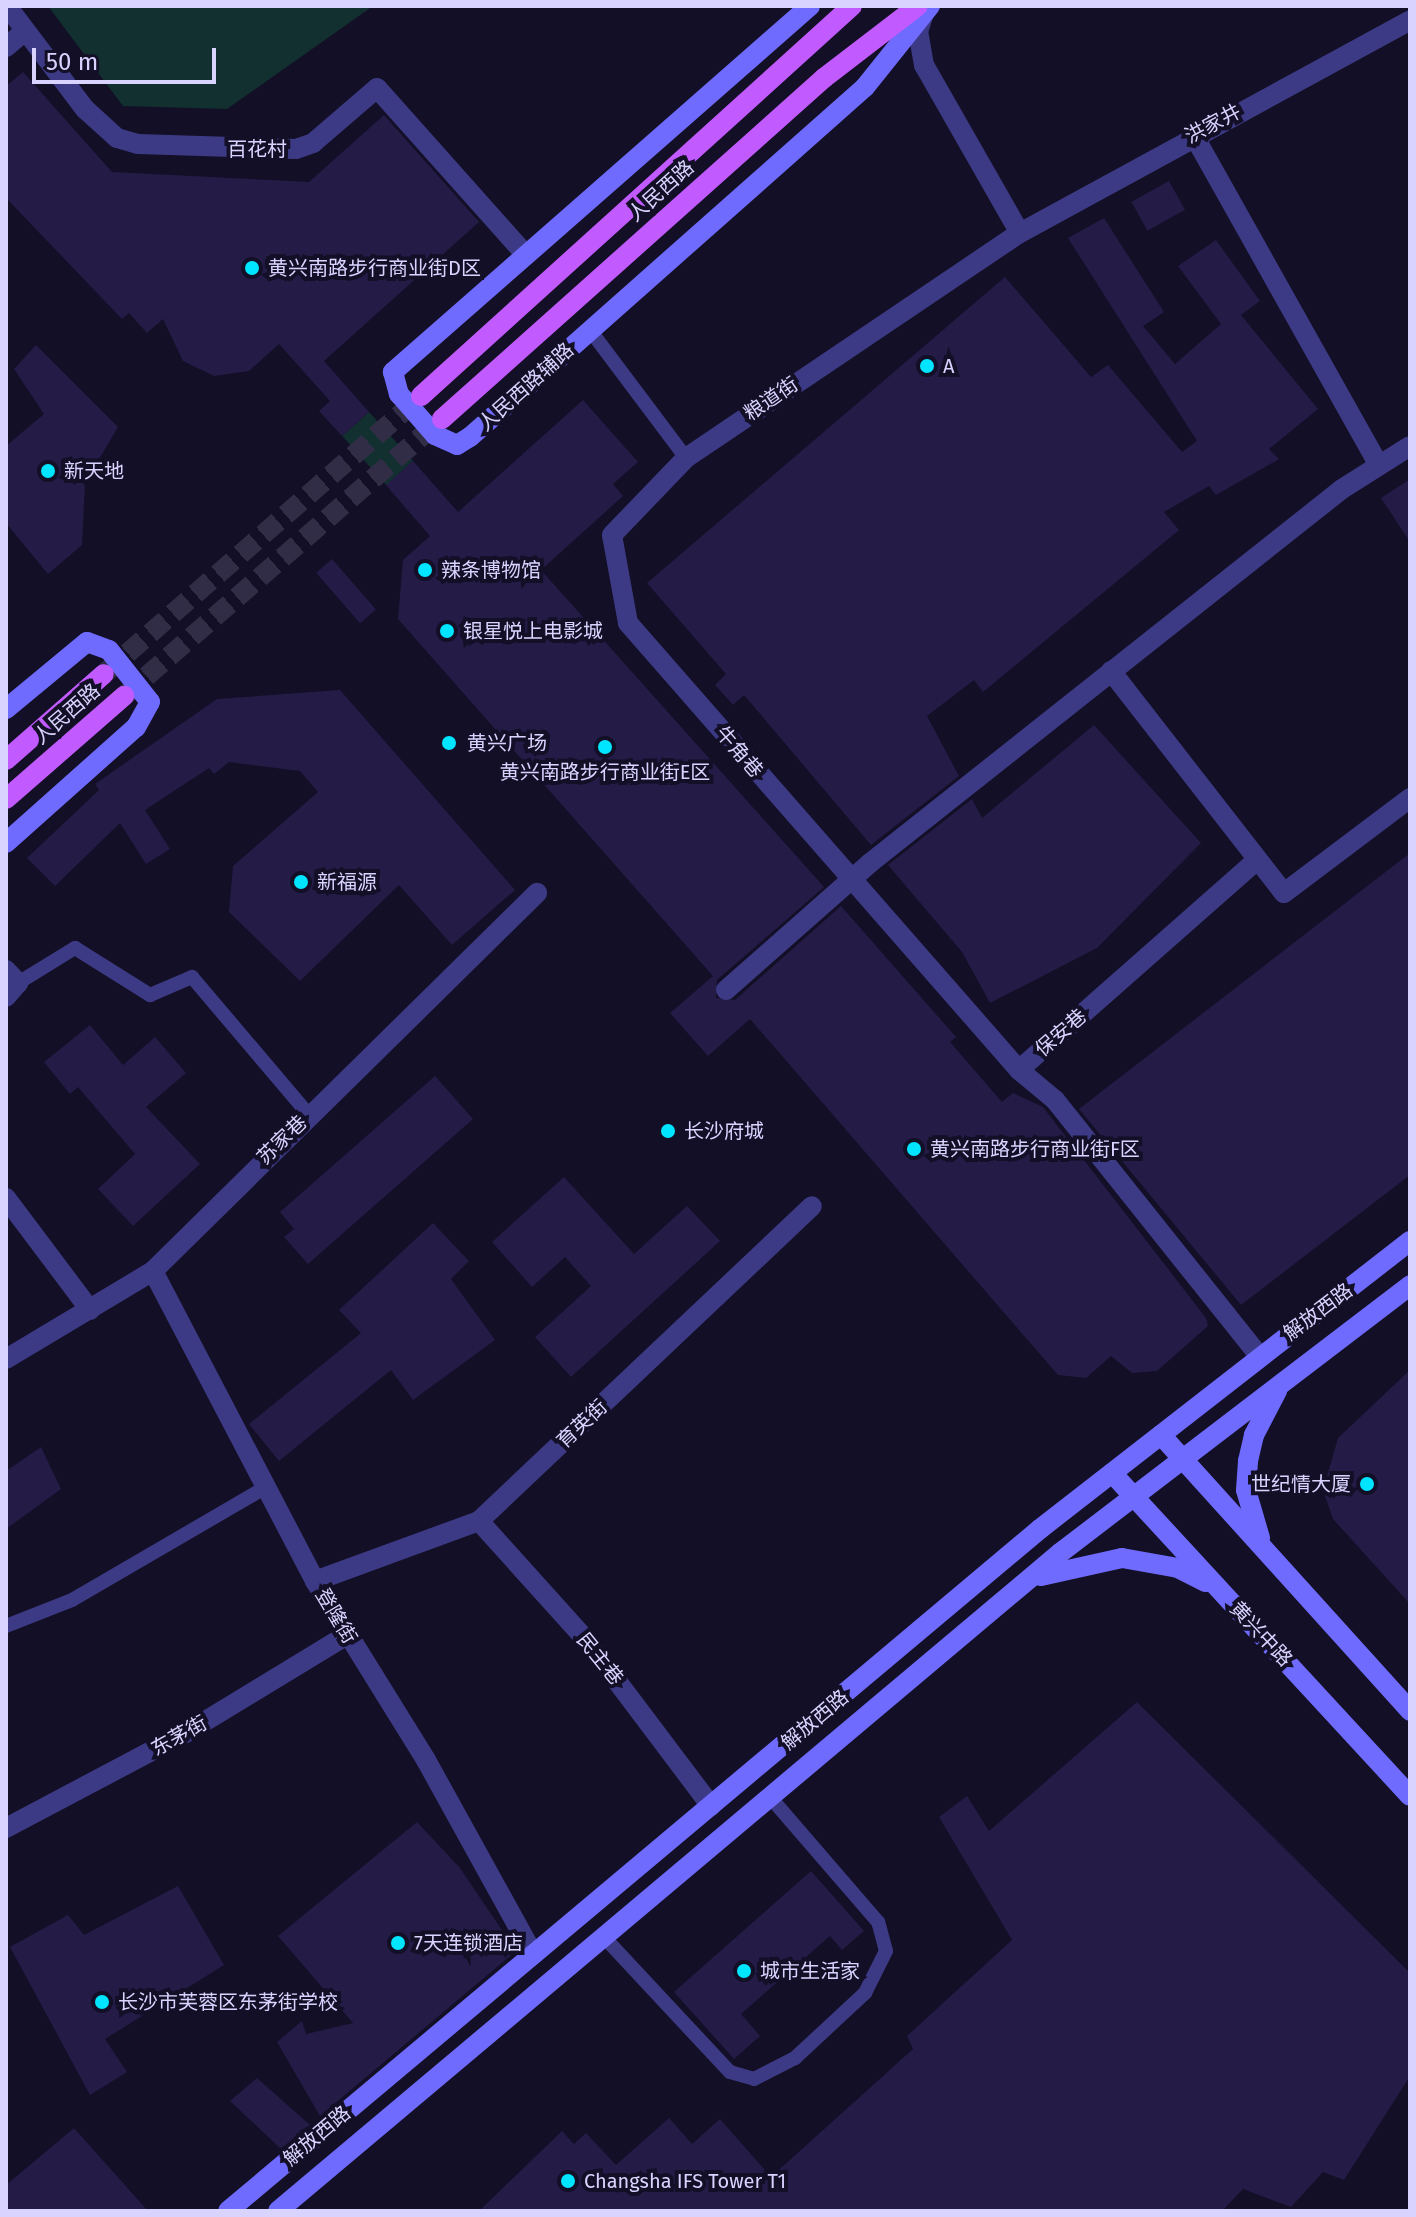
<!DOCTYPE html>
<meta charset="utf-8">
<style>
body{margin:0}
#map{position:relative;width:1416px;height:2217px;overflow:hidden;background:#130f26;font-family:"Fira Sans","Noto Sans SC",sans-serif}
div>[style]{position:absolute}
.green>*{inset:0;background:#12302f;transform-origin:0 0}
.building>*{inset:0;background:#241b47;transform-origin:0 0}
.primary-tunnel>*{height:20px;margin-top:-10px;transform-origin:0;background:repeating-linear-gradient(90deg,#312d47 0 20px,transparent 0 30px)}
.lane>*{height:14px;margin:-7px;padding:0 7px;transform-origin:7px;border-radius:7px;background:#3d3a85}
.street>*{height:20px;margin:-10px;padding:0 10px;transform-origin:10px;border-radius:10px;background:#3d3a85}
.secondary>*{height:20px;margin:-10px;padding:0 10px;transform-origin:10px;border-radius:10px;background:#6f6bff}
.primary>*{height:20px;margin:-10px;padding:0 10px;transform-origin:10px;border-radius:10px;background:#c25bff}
.dots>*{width:22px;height:22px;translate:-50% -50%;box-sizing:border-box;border:4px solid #130f26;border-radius:50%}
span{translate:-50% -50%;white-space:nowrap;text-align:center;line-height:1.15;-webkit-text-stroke:8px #130f26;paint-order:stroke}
.street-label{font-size:20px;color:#d9d4ff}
.poi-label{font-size:20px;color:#d9d4ff}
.left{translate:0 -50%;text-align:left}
.right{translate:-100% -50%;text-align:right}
.frame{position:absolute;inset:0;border:8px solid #d9d4ff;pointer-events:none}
.scale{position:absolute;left:32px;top:48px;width:184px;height:36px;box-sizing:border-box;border:4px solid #d9d4ff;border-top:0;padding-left:10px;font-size:24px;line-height:28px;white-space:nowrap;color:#d9d4ff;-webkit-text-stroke:6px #130f26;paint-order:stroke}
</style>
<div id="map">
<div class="green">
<div style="clip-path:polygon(48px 6px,373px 6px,227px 109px,123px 106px)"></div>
<div style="left:369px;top:412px;width:66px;height:36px;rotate:48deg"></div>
</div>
<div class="building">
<div style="clip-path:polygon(23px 72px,112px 172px,309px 182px,384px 115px,479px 222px,324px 361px,369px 412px,342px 436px,319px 411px,330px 401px,279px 344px,249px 371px,214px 376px,183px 361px,163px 319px,147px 333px,129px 313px,122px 319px,6px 198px,6px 86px)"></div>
<div style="left:1169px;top:181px;width:33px;height:43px;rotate:61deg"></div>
<div style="clip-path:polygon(1104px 218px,1164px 312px,1143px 326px,1175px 364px,1221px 324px,1178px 266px,1216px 240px,1260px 301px,1241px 315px,1318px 409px,1269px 449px,1279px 459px,1216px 495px,1209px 486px,1164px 512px,1179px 530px,983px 692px,974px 680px,927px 716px,959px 776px,871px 845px,744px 695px,733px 705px,715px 685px,726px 674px,647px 583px,1005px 277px,1091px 377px,1108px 365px,1182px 452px,1197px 441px,1068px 238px)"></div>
<div style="clip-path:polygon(36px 345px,118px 427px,85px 483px,82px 545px,48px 574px,6px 523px,6px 446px,44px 414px,14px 369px)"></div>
<div style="clip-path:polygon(583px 400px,638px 462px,613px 484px,623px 496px,541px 570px,824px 887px,717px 980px,716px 998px,735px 1000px,841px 906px,956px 1037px,950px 1042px,1002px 1102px,1013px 1093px,1043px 1107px,1206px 1318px,1208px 1326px,1157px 1371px,1132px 1373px,1111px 1356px,1086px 1378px,1058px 1375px,750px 1019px,708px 1056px,670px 1013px,713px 976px,398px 619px,403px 560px,430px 536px,386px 485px,413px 461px,458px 512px)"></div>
<div style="clip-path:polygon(1410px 479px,1410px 542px,1381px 498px)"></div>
<div style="left:332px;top:559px;width:67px;height:21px;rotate:49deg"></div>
<div style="clip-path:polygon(340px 690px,515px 890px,452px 945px,399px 885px,300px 981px,229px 912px,233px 866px,318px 792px,300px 771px,229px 762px,214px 774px,209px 768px,145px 810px,170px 849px,146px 864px,120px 823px,55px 886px,27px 858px,99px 790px,95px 784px,217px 699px)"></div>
<div style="clip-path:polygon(1094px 725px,1201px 843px,1097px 948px,990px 1003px,962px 952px,888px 865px,972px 799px,982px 818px)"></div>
<div style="clip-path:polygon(1410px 853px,1410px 1175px,1241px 1305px,1079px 1109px)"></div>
<div style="clip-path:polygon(90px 1025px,123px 1065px,155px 1037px,186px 1073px,146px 1107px,200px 1164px,133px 1226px,98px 1189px,135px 1154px,78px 1087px,70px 1094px,44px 1062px)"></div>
<div style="clip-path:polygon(435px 1076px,473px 1119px,308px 1264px,284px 1237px,294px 1229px,280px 1212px)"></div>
<div style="clip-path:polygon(564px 1177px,634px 1254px,687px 1206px,720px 1241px,571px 1377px,535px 1337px,591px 1286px,565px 1257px,532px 1287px,492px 1242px)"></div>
<div style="clip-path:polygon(433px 1223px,469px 1261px,451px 1279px,495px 1340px,413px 1400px,391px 1370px,279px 1461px,249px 1424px,361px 1333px,339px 1310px)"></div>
<div style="clip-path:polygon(1410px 1370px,1410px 1604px,1333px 1519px,1323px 1490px,1338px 1438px)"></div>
<div style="clip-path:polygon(41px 1447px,61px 1489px,6px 1529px,6px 1471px)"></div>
<div style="clip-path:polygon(1137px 1702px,1410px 1973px,1410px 2076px,1344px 2180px,1323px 2172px,1291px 2207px,1243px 2189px,1222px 2211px,479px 2211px,562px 2131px,574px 2144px,586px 2133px,616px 2165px,669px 2118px,692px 2144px,720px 2119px,771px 2177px,913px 2049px,907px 2036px,1012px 1940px,939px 1817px,967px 1796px,989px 1831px)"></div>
<div style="clip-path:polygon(417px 1822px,460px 1868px,516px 1951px,320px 2116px,277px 2042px,302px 2021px,306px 2034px,353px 2023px,278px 1936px)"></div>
<div style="clip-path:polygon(811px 1871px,864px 1931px,842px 1950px,830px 1936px,741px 2014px,760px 2036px,734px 2059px,674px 1992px)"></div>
<div style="clip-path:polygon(178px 1886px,224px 1965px,105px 2039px,127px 2072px,90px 2095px,10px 1947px,68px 1915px,84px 1935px)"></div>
<div style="clip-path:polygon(257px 2078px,310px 2125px,281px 2149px,230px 2101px)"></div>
<div style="clip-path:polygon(74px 2128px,148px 2211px,6px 2211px,6px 2185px)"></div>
</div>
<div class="primary-tunnel">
<div style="left:105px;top:673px;width:420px;rotate:-41.2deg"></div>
<div style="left:124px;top:696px;width:422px;rotate:-41.1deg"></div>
</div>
<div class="lane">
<div style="left:590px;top:330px;width:160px;rotate:53.1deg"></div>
<div style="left:18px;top:983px;width:67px;rotate:-31.6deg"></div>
<div style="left:75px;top:948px;width:89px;rotate:32.1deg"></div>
<div style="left:150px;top:995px;width:46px;rotate:-23.2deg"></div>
<div style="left:192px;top:977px;width:180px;rotate:49.7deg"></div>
<div style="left:6px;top:1626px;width:71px;rotate:-21.5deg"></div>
<div style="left:72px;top:1600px;width:225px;rotate:-30.2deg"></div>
<div style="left:603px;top:1936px;width:186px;rotate:47deg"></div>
<div style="left:730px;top:2072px;width:25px;rotate:16deg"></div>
<div style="left:754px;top:2079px;width:46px;rotate:-27.1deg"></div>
<div style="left:795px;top:2058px;width:96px;rotate:-42.9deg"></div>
<div style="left:865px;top:1993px;width:47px;rotate:-63.4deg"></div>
<div style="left:886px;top:1951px;width:30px;rotate:-105deg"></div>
<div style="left:878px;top:1922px;width:164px;rotate:-130.8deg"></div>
</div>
<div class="street">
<div style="left:7px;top:6px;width:129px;rotate:52.9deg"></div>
<div style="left:85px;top:109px;width:43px;rotate:42.2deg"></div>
<div style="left:117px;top:138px;width:22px;rotate:16deg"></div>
<div style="left:138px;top:144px;width:158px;rotate:1.8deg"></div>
<div style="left:296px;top:149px;width:18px;rotate:-19deg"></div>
<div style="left:313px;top:143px;width:84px;rotate:-40.7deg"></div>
<div style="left:377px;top:88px;width:221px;rotate:48.3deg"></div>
<div style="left:924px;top:13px;width:19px;rotate:108deg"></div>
<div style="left:918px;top:31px;width:35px;rotate:80deg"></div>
<div style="left:924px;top:65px;width:193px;rotate:60.3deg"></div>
<div style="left:6px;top:47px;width:25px;rotate:-40deg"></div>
<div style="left:1193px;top:134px;width:380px;rotate:60.7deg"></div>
<div style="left:1111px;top:671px;width:281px;rotate:52.1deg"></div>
<div style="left:1284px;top:893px;width:158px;rotate:-37deg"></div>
<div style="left:1257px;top:860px;width:317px;rotate:138.6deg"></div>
<div style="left:1019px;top:1070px;width:594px;rotate:-131.18deg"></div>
<div style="left:628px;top:623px;width:89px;rotate:-100.3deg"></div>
<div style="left:612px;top:535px;width:107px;rotate:-46.1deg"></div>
<div style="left:686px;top:458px;width:403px;rotate:-34deg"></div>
<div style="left:1020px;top:233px;width:444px;rotate:-28.6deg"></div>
<div style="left:6px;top:970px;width:18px;rotate:47deg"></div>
<div style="left:18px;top:983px;width:18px;rotate:131deg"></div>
<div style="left:726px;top:990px;width:192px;rotate:-41.4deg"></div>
<div style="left:870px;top:863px;width:602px;rotate:-38.39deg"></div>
<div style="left:1342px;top:489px;width:80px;rotate:-32.3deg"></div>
<div style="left:1019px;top:1070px;width:47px;rotate:39.8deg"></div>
<div style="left:1055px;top:1100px;width:329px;rotate:51.4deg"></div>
<div style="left:6px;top:1198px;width:140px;rotate:53.1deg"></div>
<div style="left:153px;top:1271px;width:350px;rotate:62.4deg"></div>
<div style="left:315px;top:1581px;width:211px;rotate:58.2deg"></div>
<div style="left:426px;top:1760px;width:222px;rotate:61.1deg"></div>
<div style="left:6px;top:1359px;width:171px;rotate:-30.9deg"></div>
<div style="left:153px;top:1271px;width:539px;rotate:-44.55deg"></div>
<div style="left:479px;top:1521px;width:160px;rotate:48deg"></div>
<div style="left:586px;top:1640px;width:208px;rotate:53deg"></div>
<div style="left:315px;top:1581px;width:175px;rotate:-20.1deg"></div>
<div style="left:479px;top:1521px;width:458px;rotate:-43.4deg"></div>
<div style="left:6px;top:1828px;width:207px;rotate:-27.9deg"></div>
<div style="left:189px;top:1731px;width:185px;rotate:-31.3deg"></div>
</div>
<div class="secondary">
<div style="left:810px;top:6px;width:555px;rotate:138.73deg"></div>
<div style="left:393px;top:372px;width:23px;rotate:75deg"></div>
<div style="left:399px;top:394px;width:55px;rotate:48.7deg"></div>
<div style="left:435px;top:435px;width:24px;rotate:24deg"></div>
<div style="left:457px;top:445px;width:15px;rotate:-32deg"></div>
<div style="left:470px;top:437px;width:528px;rotate:-41.54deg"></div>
<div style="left:865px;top:87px;width:104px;rotate:-51.3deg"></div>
<div style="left:6px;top:709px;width:105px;rotate:-39.6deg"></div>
<div style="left:87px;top:642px;width:23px;rotate:20deg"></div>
<div style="left:109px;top:650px;width:66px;rotate:51.7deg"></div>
<div style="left:150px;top:702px;width:29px;rotate:119deg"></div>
<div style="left:136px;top:727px;width:174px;rotate:138.3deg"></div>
<div style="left:1161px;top:1435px;width:372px;rotate:47.9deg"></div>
<div style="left:1112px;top:1473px;width:439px;rotate:47.3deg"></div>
<div style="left:1260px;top:1538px;width:50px;rotate:-106.3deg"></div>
<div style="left:1246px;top:1490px;width:29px;rotate:-86deg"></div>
<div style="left:1248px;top:1461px;width:27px;rotate:-77deg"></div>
<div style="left:1254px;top:1435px;width:50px;rotate:-62.4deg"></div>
<div style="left:1041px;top:1576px;width:83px;rotate:-12.5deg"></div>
<div style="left:1122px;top:1558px;width:57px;rotate:10.1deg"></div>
<div style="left:1178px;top:1568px;width:31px;rotate:27deg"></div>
<div style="left:228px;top:2211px;width:1060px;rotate:-40.03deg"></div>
<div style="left:1040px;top:1529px;width:469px;rotate:-37.9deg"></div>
<div style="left:278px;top:2211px;width:1022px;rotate:-40.08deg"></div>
<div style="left:1060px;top:1553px;width:441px;rotate:-37.4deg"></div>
</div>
<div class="primary">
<div style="left:421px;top:396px;width:581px;rotate:-42.14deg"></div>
<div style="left:442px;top:419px;width:512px;rotate:-41.75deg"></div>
<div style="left:824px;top:78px;width:118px;rotate:-37.5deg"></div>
<div style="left:6px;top:760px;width:130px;rotate:-41.3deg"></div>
<div style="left:6px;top:799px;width:157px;rotate:-41.1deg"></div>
</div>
<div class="dots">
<div style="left:252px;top:268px;background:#00e5ff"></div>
<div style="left:927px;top:366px;background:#00e5ff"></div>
<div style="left:48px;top:471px;background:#00e5ff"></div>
<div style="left:425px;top:570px;background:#00e5ff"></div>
<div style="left:447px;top:631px;background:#00e5ff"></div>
<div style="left:449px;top:743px;background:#00e5ff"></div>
<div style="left:605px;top:747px;background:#00e5ff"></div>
<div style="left:301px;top:882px;background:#00e5ff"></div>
<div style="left:668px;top:1131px;background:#00e5ff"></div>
<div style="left:914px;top:1149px;background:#00e5ff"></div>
<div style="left:1367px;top:1484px;background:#00e5ff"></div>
<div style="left:398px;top:1943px;background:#00e5ff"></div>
<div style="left:744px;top:1971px;background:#00e5ff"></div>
<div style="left:102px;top:2002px;background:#00e5ff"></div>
<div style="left:568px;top:2181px;background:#00e5ff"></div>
</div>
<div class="street-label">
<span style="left:1213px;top:124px;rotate:-28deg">洪家井</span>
<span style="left:257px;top:149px">百花村</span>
<span style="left:661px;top:191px;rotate:-42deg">人民西路</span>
<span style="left:526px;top:387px;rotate:-42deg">人民西路辅路</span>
<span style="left:771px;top:399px;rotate:-34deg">粮道街</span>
<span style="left:67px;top:714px;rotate:-41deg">人民西路</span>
<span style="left:739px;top:752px;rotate:49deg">牛角巷</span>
<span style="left:1061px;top:1033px;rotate:-41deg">保安巷</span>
<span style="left:282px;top:1140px;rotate:-44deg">苏家巷</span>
<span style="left:1318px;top:1312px;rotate:-37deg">解放西路</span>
<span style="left:582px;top:1424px;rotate:-43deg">育英街</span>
<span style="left:336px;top:1616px;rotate:59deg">登隆街</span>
<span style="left:1261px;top:1634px;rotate:47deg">黄兴中路</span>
<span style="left:600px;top:1659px;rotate:51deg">民主巷</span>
<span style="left:815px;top:1720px;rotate:-40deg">解放西路</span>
<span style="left:179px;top:1736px;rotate:-29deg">东茅街</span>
<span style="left:317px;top:2136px;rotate:-40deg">解放西路</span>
</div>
<div class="poi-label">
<span class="left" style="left:268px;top:268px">黄兴南路步行商业街D区</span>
<span class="left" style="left:943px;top:366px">A</span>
<span class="left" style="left:64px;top:471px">新天地</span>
<span class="left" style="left:441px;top:570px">辣条博物馆</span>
<span class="left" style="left:463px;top:631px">银星悦上电影城</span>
<span class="left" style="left:467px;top:743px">黄兴广场</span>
<span style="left:605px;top:772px">黄兴南路步行商业街E区</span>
<span class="left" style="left:317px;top:882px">新福源</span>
<span class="left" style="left:684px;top:1131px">长沙府城</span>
<span class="left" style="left:930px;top:1149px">黄兴南路步行商业街F区</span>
<span class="right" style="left:1351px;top:1484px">世纪情大厦</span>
<span class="left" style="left:414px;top:1943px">7天连锁酒店</span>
<span class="left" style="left:760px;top:1971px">城市生活家</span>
<span class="left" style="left:118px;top:2002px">长沙市芙蓉区东茅街学校</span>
<span class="left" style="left:584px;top:2181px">Changsha IFS Tower T1</span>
</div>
<div class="frame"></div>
<div class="scale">50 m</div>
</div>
